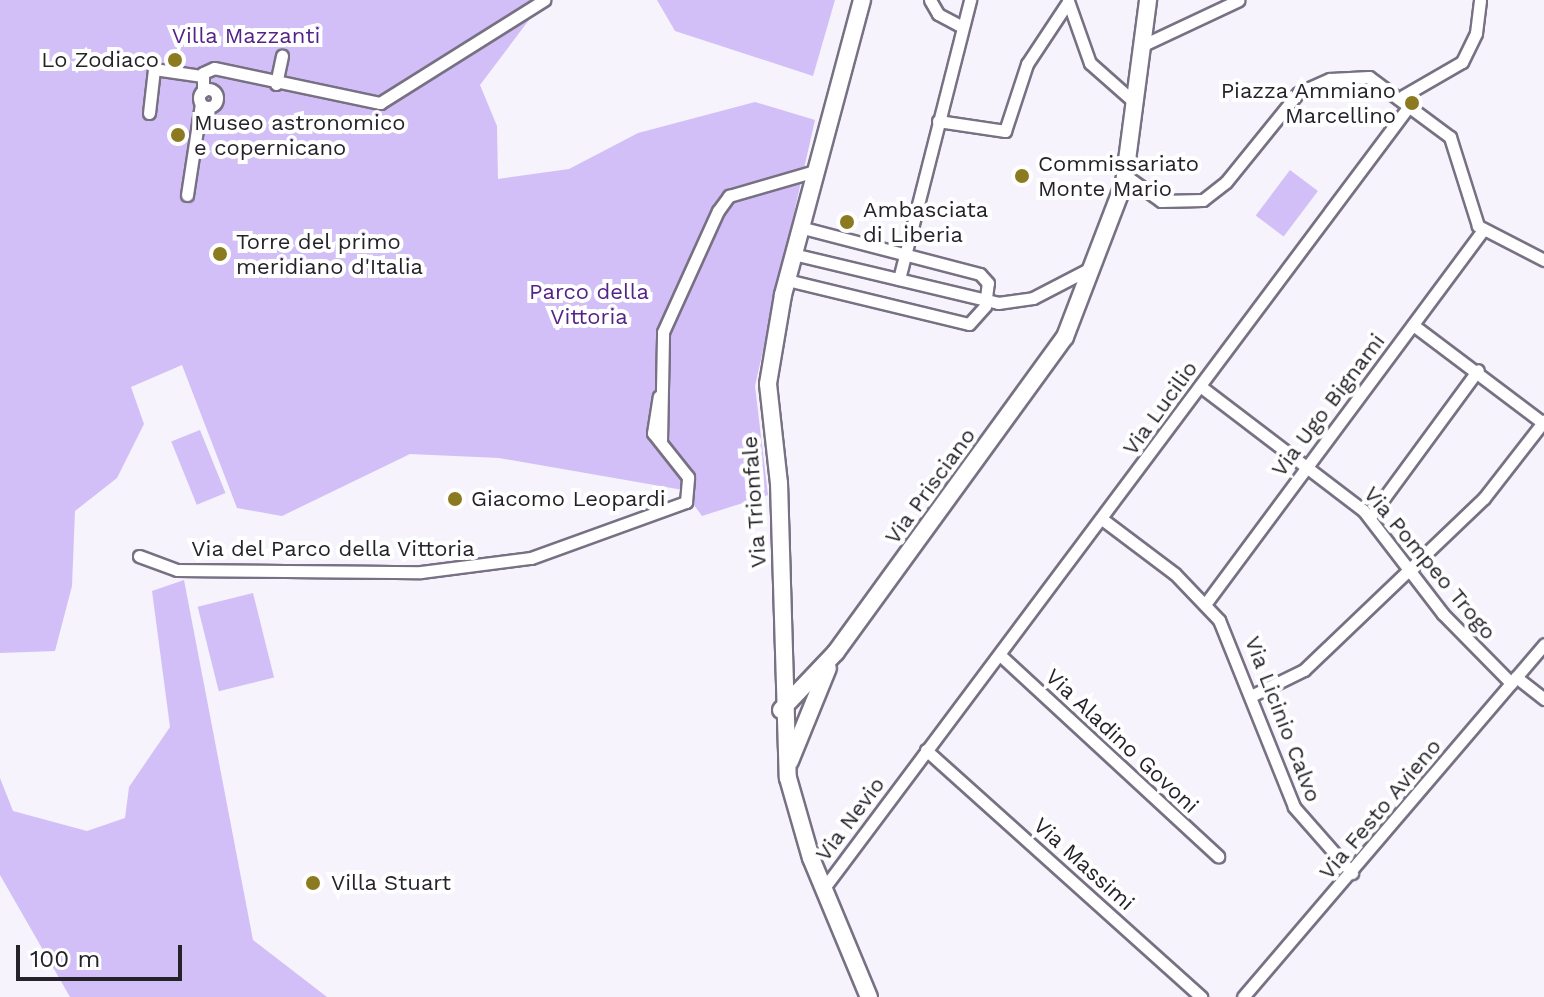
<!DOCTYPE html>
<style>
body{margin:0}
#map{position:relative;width:1544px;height:997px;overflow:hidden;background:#f6f3fc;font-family:"Work Sans",sans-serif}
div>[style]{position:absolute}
.green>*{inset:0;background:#d3bff7;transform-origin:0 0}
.roads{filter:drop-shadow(2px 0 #777183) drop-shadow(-2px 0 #777183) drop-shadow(0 2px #777183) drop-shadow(0 -2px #777183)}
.street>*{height:11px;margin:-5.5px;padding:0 5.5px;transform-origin:5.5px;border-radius:5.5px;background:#fff}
.street>.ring{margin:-5.5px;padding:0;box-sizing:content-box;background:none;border:11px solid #fff;border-radius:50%}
.secondary>*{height:16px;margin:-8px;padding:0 8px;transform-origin:8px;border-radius:8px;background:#fff}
.dots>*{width:22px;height:22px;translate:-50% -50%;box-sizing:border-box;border:4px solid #fff;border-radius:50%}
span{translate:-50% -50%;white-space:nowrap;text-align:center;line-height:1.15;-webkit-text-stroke:8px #fff;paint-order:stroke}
.park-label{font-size:22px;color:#532387}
.poi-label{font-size:22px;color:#25222a}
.right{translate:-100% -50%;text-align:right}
.left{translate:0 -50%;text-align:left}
.street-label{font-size:22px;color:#25222a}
.scale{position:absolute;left:16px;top:945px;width:166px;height:36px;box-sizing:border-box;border:4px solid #25222a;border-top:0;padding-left:10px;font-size:24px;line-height:28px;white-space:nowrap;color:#25222a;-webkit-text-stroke:6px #fff;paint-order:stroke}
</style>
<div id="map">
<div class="green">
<div style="clip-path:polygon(0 0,544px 0,480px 85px,497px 126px,498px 179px,569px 169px,638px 133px,755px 102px,815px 120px,755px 386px,768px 495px,702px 516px,683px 490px,499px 458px,410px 454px,282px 516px,237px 508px,182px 365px,131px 387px,144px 424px,117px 478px,75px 511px,72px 586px,55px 651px,0 653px)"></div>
<div style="clip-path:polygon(657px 0,835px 0,813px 76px,675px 31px)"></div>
<div style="left:1290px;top:170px;width:35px;height:57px;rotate:37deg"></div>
<div style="left:200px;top:430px;width:68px;height:31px;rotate:68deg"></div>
<div style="clip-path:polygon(184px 580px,253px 940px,327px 997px,70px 997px,0 875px,0 778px,13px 811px,87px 831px,125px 818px,129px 787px,170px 727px,152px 591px)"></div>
<div style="left:253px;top:593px;width:87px;height:57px;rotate:76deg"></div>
</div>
<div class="roads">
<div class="street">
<div style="left:930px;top:0;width:16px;rotate:60deg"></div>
<div style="left:938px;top:14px;width:27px;rotate:28deg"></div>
<div style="left:1068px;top:1px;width:66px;rotate:70.5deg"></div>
<div style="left:1090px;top:63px;width:56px;rotate:41.4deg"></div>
<div style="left:1139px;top:47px;width:110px;rotate:-25.2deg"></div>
<div style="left:276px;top:84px;width:29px;rotate:-78deg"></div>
<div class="ring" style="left:199px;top:89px;width:7px;height:7px"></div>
<div style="left:203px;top:91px;width:18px;rotate:-90deg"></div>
<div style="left:203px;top:73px;width:12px;rotate:-24deg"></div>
<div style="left:214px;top:68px;width:170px;rotate:11.9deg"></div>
<div style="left:380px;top:103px;width:194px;rotate:-32.1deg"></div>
<div style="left:1403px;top:96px;width:68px;rotate:-30deg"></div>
<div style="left:1462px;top:62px;width:32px;rotate:-64deg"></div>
<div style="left:1476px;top:33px;width:33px;rotate:-83deg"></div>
<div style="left:149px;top:113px;width:44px;rotate:-83.5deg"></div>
<div style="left:154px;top:69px;width:49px;rotate:8.3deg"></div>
<div style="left:938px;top:121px;width:68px;rotate:8.5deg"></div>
<div style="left:1005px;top:131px;width:71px;rotate:-71.8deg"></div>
<div style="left:1027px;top:64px;width:74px;rotate:-56.5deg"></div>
<div style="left:1126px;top:176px;width:43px;rotate:35.5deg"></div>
<div style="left:1161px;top:201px;width:42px;rotate:-1.4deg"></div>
<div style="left:1203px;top:200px;width:29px;rotate:-38deg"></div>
<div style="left:1226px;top:182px;width:114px;rotate:-51deg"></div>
<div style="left:1298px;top:93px;width:35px;rotate:-24deg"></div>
<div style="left:1330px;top:79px;width:39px;rotate:-3deg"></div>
<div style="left:1369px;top:77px;width:101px;rotate:36.5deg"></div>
<div style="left:1450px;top:137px;width:93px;rotate:72.5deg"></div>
<div style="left:1478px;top:226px;width:74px;rotate:27.3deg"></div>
<div style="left:187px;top:195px;width:92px;rotate:-81.3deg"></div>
<div style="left:793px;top:254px;width:211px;rotate:13.4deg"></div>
<div style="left:998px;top:303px;width:35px;rotate:-8deg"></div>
<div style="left:1033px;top:298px;width:63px;rotate:-27.4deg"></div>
<div style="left:899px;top:279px;width:288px;rotate:-75.7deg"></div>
<div style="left:787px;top:280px;width:187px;rotate:13.6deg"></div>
<div style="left:969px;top:324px;width:24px;rotate:-48deg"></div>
<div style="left:985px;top:306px;width:23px;rotate:-83deg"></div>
<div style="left:988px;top:283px;width:12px;rotate:-132deg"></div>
<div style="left:980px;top:274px;width:186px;rotate:-165.4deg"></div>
<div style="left:1413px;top:325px;width:163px;rotate:37deg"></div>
<div style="left:1200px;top:386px;width:205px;rotate:37.3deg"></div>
<div style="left:1363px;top:510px;width:131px;rotate:52.4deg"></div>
<div style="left:1443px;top:614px;width:97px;rotate:45.4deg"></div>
<div style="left:661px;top:441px;width:109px;rotate:-88.9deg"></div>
<div style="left:663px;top:332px;width:133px;rotate:-65.6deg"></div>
<div style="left:718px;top:211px;width:19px;rotate:-54deg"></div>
<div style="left:729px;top:196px;width:90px;rotate:-16.2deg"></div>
<div style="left:1370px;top:517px;width:182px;rotate:-53.7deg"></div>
<div style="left:1102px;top:519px;width:91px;rotate:37deg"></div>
<div style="left:1175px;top:574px;width:64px;rotate:46.3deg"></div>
<div style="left:1219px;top:620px;width:201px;rotate:68.1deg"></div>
<div style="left:1294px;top:807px;width:88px;rotate:48.7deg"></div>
<div style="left:139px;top:556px;width:40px;rotate:20.2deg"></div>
<div style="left:177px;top:570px;width:244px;rotate:0.5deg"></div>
<div style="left:421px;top:572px;width:111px;rotate:-7.3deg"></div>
<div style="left:531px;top:558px;width:165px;rotate:-19.9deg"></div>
<div style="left:686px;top:502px;width:25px;rotate:-85deg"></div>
<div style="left:688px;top:477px;width:56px;rotate:-128.5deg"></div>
<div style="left:653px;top:433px;width:37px;rotate:-81deg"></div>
<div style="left:1206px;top:603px;width:463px;rotate:-53.4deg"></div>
<div style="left:1000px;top:655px;width:297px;rotate:42.7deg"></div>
<div style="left:1516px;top:677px;width:36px;rotate:38deg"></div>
<div style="left:1253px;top:695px;width:57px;rotate:-26.1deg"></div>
<div style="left:1304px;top:670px;width:249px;rotate:-43.7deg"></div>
<div style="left:1484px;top:498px;width:98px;rotate:-52.1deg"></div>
<div style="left:926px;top:750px;width:370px;rotate:41.9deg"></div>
<div style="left:824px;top:888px;width:982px;rotate:-53.2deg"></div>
<div style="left:1243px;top:997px;width:464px;rotate:-49.5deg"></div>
</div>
<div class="secondary">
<div style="left:862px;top:0;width:305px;rotate:105deg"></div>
<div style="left:783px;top:295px;width:90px;rotate:99.6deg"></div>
<div style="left:768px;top:384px;width:100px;rotate:83.7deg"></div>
<div style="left:779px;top:483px;width:295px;rotate:88.3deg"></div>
<div style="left:788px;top:778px;width:83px;rotate:74deg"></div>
<div style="left:811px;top:858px;width:151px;rotate:67.4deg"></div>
<div style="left:781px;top:710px;width:80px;rotate:-46.5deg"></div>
<div style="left:836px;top:652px;width:389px;rotate:-54deg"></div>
<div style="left:1065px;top:337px;width:165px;rotate:-69deg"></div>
<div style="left:1124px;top:183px;width:185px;rotate:-82.5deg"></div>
<div style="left:790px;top:761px;width:100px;rotate:-67.8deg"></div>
</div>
</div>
<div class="dots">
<div style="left:175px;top:60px;background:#8b7a20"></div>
<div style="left:1412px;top:103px;background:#8b7a20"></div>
<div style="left:178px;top:135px;background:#8b7a20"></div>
<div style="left:1022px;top:176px;background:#8b7a20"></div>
<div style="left:847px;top:222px;background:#8b7a20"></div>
<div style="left:220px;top:254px;background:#8b7a20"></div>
<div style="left:455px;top:499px;background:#8b7a20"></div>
<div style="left:313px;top:883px;background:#8b7a20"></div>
</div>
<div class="park-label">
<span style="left:246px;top:36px">Villa Mazzanti</span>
<span style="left:589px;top:304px">Parco della<br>Vittoria</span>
</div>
<div class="poi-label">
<span class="right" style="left:159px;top:60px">Lo Zodiaco</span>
<span class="right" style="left:1396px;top:103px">Piazza Ammiano<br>Marcellino</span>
<span class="left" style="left:194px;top:135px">Museo astronomico<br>e copernicano</span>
<span class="left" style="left:1038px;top:176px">Commissariato<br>Monte Mario</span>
<span class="left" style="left:863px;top:222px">Ambasciata<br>di Liberia</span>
<span class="left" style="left:236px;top:254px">Torre del primo<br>meridiano d'Italia</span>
<span class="left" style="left:471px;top:499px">Giacomo Leopardi</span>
<span class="left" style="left:331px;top:883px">Villa Stuart</span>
</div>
<div class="street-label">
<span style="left:1328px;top:405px;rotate:-53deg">Via Ugo Bignami</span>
<span style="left:1160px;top:408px;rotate:-54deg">Via Lucilio</span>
<span style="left:930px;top:486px;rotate:-54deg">Via Prisciano</span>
<span style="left:754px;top:502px;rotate:-94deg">Via Trionfale</span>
<span style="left:333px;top:549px">Via del Parco della Vittoria</span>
<span style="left:1430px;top:563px;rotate:50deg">Via Pompeo Trogo</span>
<span style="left:1283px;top:719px;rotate:69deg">Via Licinio Calvo</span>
<span style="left:1122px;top:741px;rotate:43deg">Via Aladino Govoni</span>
<span style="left:1380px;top:809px;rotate:-50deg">Via Festo Avieno</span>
<span style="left:850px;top:819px;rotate:-53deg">Via Nevio</span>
<span style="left:1084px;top:864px;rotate:42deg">Via Massimi</span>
</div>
<div class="scale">100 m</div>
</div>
